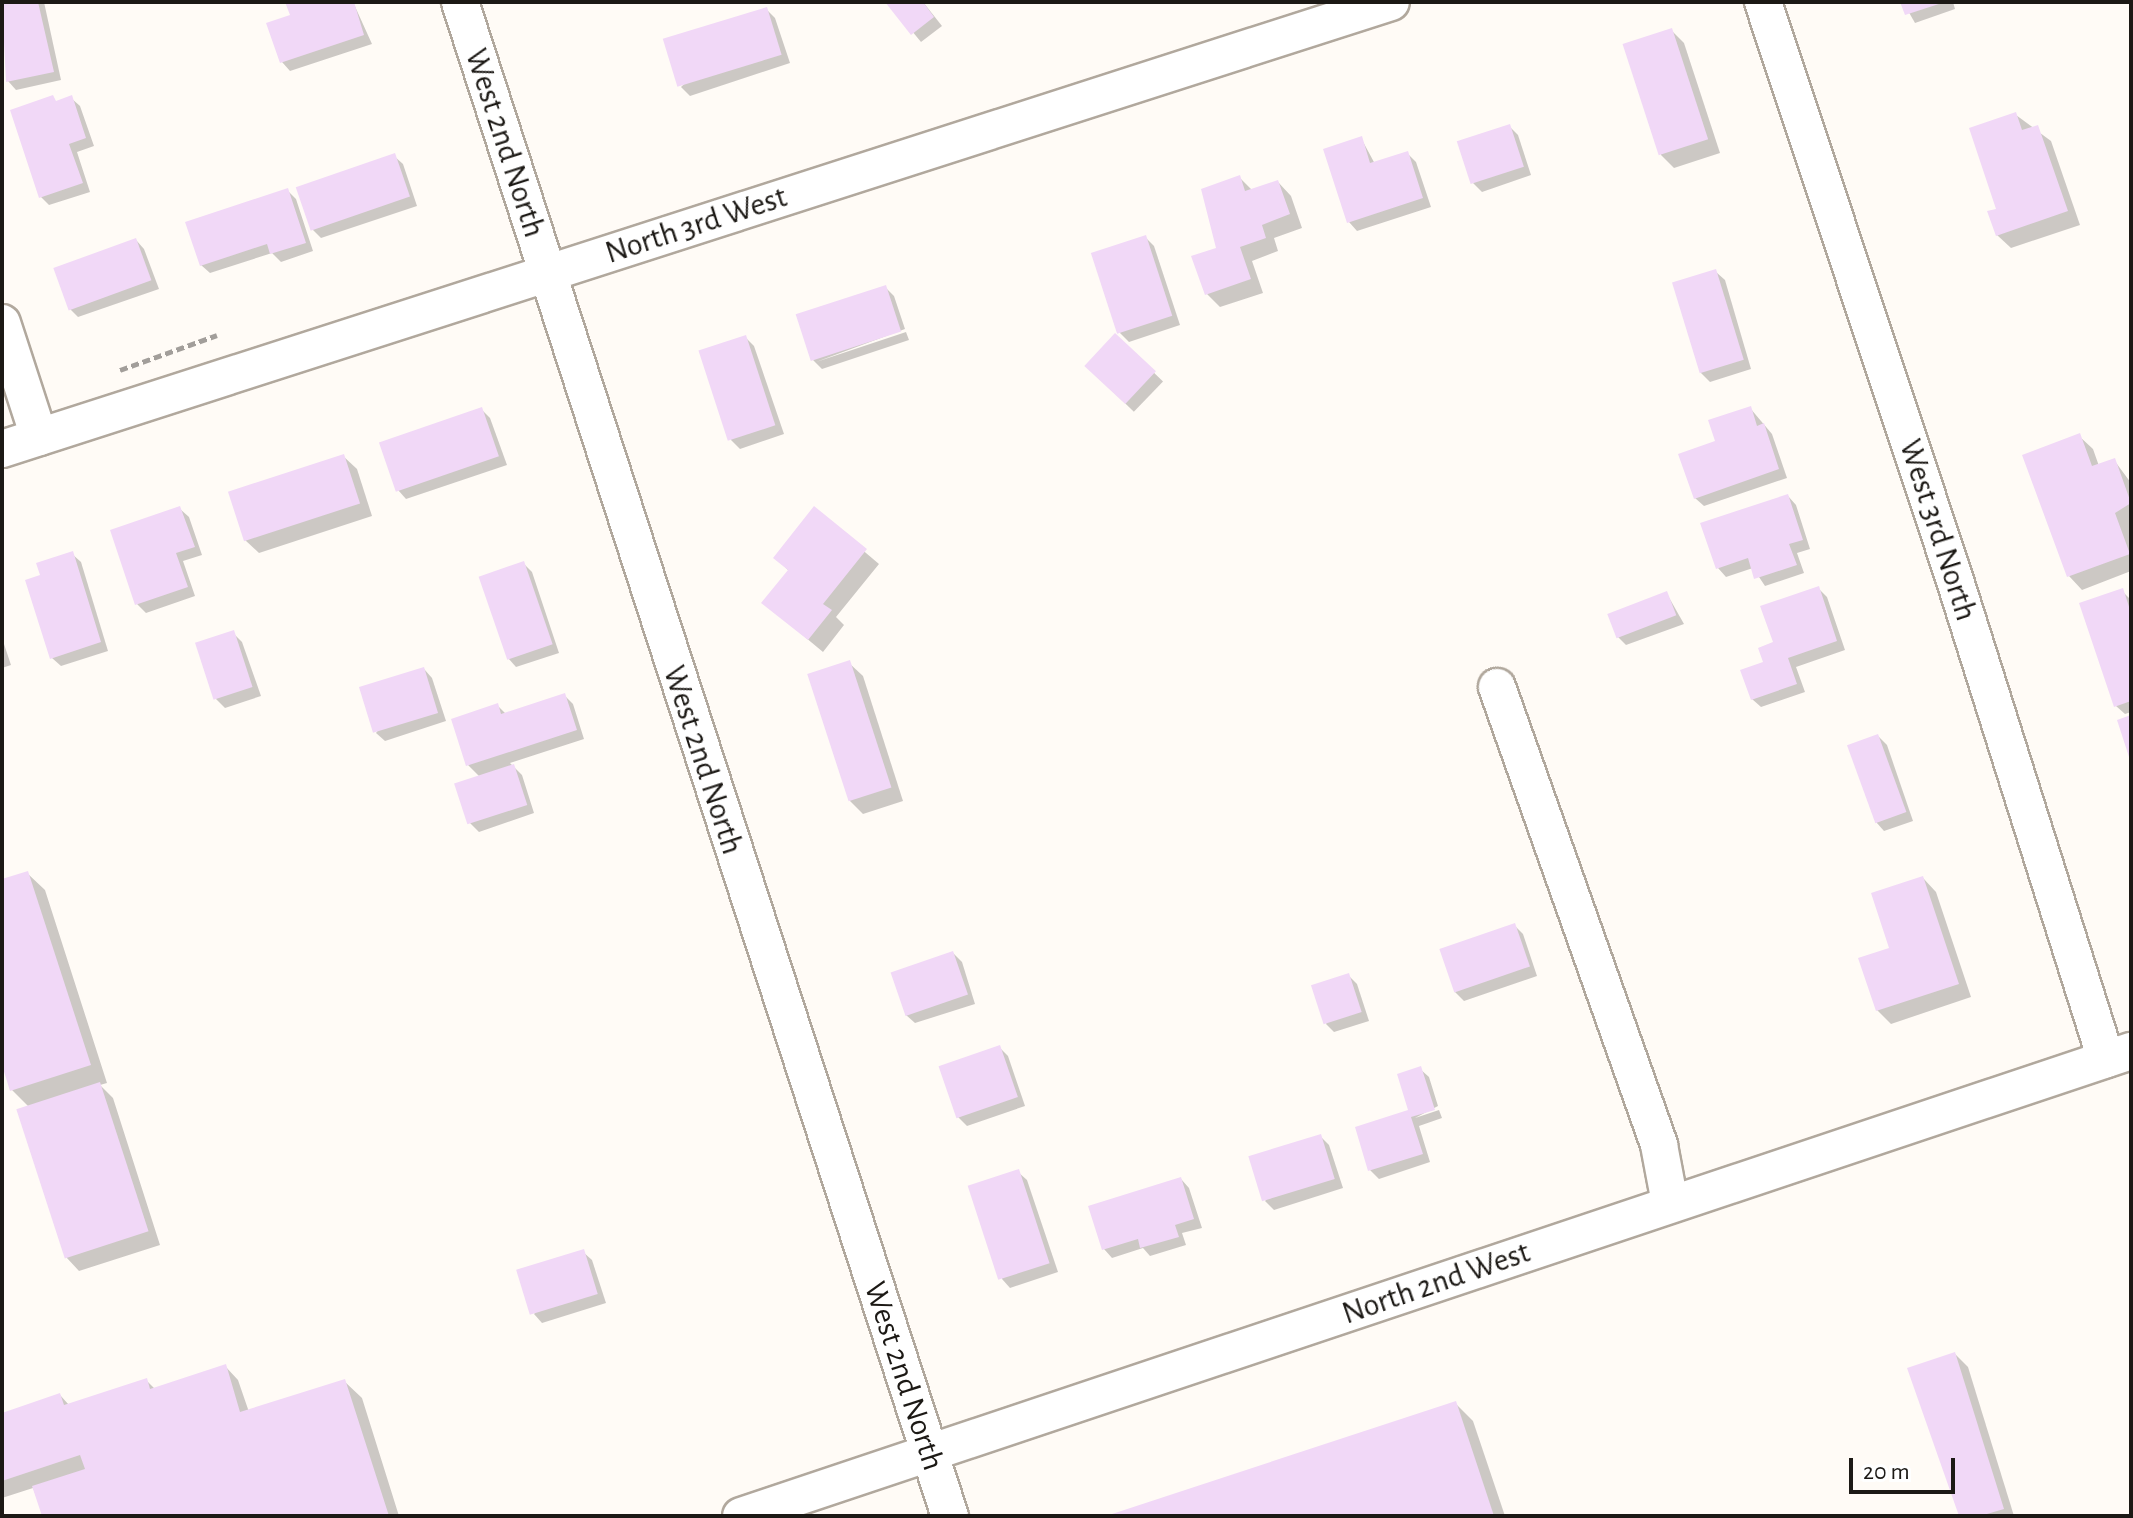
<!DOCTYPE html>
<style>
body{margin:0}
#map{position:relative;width:2133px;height:1518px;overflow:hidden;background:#fffbf6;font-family:"Alegreya Sans",sans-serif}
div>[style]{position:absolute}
.shadow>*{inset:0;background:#0003;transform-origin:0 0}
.building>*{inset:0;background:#f1d8f7;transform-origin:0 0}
.path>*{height:5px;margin-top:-2.5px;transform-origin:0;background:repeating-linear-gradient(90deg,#a29e9a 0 8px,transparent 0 12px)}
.roads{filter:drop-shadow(2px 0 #b1a89d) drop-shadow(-2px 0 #b1a89d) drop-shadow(0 2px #b1a89d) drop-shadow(0 -2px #b1a89d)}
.minor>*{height:36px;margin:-18px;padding:0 18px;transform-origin:18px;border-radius:18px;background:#fff}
span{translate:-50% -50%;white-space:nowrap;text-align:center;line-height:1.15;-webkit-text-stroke:7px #fff;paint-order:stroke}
.street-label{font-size:32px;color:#1c1915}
.frame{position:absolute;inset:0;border:4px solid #1c1915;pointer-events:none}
.scale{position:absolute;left:1849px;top:1458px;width:106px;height:36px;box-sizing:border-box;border:4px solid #1c1915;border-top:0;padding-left:10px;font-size:24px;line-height:28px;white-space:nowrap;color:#1c1915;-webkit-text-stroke:6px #fff;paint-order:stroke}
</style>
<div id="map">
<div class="shadow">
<div style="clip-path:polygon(2px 2px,44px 2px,61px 80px,16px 90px,8px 81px)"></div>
<div style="clip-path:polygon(287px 2px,353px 2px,372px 44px,290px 71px,282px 62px,292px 16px)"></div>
<div style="clip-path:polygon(888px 2px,923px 2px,942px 26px,921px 42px)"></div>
<div style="clip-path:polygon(1903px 2px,1953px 2px,1955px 9px,1915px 23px)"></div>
<div style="clip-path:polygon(766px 9px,775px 18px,790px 63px,690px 96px,681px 87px)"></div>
<div style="clip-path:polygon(1671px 30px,1684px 43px,1720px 153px,1674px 168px,1661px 155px)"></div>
<div style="clip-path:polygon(71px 98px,80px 106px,94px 146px,77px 152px,90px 192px,49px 205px,41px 197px,57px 102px)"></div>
<div style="clip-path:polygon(2016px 115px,2051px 141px,2080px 225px,2011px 248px,1997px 235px,1998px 210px)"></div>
<div style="clip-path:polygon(1509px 126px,1518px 135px,1531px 175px,1482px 192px,1473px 183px)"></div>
<div style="clip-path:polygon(1361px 138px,1375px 164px,1407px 153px,1416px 162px,1431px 207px,1357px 231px,1349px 222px)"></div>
<div style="clip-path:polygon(394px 156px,403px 164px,417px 206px,321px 238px,312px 229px)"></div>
<div style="clip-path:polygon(1240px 178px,1253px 191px,1278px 182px,1291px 196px,1302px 228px,1274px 238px,1278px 251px,1252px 261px,1263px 293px,1220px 307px,1207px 294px)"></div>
<div style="clip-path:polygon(287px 190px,296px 199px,313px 251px,281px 262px,272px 253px,210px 273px,201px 265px)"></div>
<div style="clip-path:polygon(1145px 237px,1154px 246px,1180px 325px,1129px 342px,1120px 333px)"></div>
<div style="clip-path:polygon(136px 240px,144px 249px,159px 289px,78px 317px,70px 309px)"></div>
<div style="clip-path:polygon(1716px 272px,1725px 280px,1751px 369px,1710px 382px,1701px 373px)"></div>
<div style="clip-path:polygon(885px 287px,894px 296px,905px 329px,816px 362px,906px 332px,909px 340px,822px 369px,813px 360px,799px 315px)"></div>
<div style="clip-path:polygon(745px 337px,754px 346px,784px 434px,740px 449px,731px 440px)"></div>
<div style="left:1117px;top:337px;width:64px;height:42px;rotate:44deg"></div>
<div style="clip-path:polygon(1750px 408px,1772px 434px,1787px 478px,1704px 506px,1695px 498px,1718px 442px)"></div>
<div style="clip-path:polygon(482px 410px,490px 418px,507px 465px,406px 499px,398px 490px)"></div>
<div style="clip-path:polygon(2079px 436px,2093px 449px,2099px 466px,2114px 460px,2131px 483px,2131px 571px,2082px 590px,2069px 576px,2024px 456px)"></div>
<div style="clip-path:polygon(343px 456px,357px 469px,372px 516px,259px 553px,245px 540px)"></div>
<div style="clip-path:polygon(1788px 496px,1796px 505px,1810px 549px,1797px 553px,1804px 573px,1765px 586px,1753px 568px,1726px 577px,1718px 568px)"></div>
<div style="clip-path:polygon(180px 509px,189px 517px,202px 555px,183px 561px,195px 596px,146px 613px,137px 604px)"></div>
<div style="clip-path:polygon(814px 509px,879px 564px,836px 617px,844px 625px,823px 652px,764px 603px,789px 571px,775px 557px)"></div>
<div style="clip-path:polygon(72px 554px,81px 562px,108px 651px,61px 666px,52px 658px,43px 576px)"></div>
<div style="clip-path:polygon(524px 564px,532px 572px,559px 653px,516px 667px,508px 658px)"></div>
<div style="clip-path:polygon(1818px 588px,1827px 597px,1845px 650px,1796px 667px,1805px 692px,1761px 707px,1752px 699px,1765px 664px)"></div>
<div style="clip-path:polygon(2122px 591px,2131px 600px,2131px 712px,2125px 714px,2116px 706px)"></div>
<div style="clip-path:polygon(1667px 594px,1684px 624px,1626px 645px,1617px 636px)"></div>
<div style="clip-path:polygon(233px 633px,242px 642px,261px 696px,225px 708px,216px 699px)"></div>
<div style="clip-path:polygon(2px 638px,11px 665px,2px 668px)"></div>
<div style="clip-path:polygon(849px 663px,863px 676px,903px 801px,863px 814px,850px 801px)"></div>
<div style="clip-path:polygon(424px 669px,432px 678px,446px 721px,385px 741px,376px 733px)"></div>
<div style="clip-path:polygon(565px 696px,573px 704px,584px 739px,510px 763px,522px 775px,534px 813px,479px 832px,470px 823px,480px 777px,468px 765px,497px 705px,506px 714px)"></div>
<div style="clip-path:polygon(1878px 736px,1887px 745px,1913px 821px,1884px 831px,1876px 822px)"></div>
<div style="clip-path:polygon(27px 873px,45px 890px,107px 1083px,100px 1085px,113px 1098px,160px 1245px,79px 1271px,66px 1257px,29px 1107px,12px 1090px,2px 1059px,2px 881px)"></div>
<div style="clip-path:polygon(1923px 878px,1936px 892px,1971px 997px,1891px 1024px,1877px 1010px)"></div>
<div style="clip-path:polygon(1514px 925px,1523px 934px,1537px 976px,1464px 1001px,1455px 992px)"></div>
<div style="clip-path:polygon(953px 953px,962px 962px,975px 1004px,915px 1023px,906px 1015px)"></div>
<div style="clip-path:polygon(1348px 975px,1357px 984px,1369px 1021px,1334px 1032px,1326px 1024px)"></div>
<div style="clip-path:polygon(999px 1047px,1008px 1056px,1025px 1106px,967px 1126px,958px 1117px)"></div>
<div style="clip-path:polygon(1420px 1069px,1429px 1077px,1438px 1106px,1415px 1118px,1439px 1110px,1442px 1118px,1419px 1126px,1430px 1162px,1379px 1179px,1370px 1170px,1411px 1111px)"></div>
<div style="clip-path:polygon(1320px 1136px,1329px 1145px,1343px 1188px,1274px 1210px,1265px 1201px)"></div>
<div style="clip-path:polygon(1018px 1172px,1027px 1180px,1058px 1272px,1010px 1288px,1002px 1279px)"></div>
<div style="clip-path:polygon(1181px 1179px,1189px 1188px,1202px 1228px,1182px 1233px,1186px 1245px,1150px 1256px,1143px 1248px,1112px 1258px,1104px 1249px)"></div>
<div style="clip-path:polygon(583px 1252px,592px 1260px,606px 1303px,542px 1323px,534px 1314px)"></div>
<div style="clip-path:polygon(1955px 1354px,1968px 1367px,2014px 1516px,1960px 1516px)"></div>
<div style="clip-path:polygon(225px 1366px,238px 1380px,249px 1412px,344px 1381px,362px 1398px,399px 1516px,44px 1516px,33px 1488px,2px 1498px,2px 1415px,60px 1395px,69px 1405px,146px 1380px,155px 1389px)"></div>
<div style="clip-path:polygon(1456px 1404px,1473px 1421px,1505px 1516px,1114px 1516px)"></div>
</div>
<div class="building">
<div style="clip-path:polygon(2px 2px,38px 2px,54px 72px,6px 82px)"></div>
<div style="clip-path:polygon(285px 2px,354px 2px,364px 35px,280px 63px,266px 23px,290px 15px)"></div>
<div style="clip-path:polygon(885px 2px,923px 2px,934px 17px,911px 35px)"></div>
<div style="clip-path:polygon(1900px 2px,1942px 2px,1942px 3px,1905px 15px)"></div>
<div style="left:767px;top:7px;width:50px;height:109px;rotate:73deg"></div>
<div style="left:1672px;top:28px;width:117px;height:52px;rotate:72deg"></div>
<div style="clip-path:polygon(53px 95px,56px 101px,72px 95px,86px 138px,69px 144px,83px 183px,39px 198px,10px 110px)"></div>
<div style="clip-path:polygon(2016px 112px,2022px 130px,2038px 125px,2068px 211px,1996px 236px,1987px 211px,1996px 209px,1969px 128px)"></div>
<div style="left:1510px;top:124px;width:45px;height:56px;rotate:72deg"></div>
<div style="clip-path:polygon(1362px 136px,1370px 163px,1408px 151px,1423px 198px,1347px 223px,1323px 149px)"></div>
<div style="left:395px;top:153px;width:46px;height:105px;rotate:71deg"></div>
<div style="clip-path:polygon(1240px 175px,1245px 191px,1278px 180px,1290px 214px,1262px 225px,1266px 238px,1240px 247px,1251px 279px,1205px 295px,1191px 256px,1216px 248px,1201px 189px)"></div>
<div style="clip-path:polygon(288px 188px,306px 243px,270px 254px,267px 244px,200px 266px,185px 222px)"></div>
<div style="left:1146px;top:235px;width:85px;height:58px;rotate:72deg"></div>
<div style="left:136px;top:238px;width:45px;height:88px;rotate:70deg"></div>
<div style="left:1716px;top:269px;width:95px;height:46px;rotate:73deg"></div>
<div style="left:886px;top:285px;width:49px;height:95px;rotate:72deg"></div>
<div style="left:1115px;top:333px;width:56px;height:45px;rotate:43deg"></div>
<div style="left:746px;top:335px;width:95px;height:50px;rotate:72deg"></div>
<div style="clip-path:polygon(1751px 406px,1757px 426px,1764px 423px,1779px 469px,1694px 499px,1678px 454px,1715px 441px,1708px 420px)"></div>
<div style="left:482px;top:407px;width:52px;height:109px;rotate:71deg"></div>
<div style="clip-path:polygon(2080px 433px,2092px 466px,2115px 458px,2131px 503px,2115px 513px,2130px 554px,2067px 577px,2022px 455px)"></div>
<div style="left:344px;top:454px;width:52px;height:122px;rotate:72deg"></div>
<div style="clip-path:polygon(1788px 494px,1803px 540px,1789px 544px,1797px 565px,1754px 579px,1748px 558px,1716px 569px,1700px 523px)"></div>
<div style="clip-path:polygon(180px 506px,195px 547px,176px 553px,188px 587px,135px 605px,110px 530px)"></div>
<div style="clip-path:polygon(814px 506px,867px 549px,823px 604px,832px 610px,808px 640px,761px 603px,788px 570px,773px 558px)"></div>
<div style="clip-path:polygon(73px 551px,101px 642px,50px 659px,25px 580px,40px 575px,36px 563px)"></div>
<div style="left:524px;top:561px;width:88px;height:48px;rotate:71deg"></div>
<div style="clip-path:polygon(1819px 586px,1837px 641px,1788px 658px,1797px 684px,1751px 700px,1740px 670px,1763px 662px,1758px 648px,1773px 642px,1760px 606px)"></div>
<div style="clip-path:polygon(2123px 588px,2131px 613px,2131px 701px,2114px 707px,2079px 603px)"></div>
<div style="left:1667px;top:591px;width:26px;height:64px;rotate:69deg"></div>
<div style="left:234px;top:630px;width:60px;height:41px;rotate:72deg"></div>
<div style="left:850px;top:660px;width:134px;height:45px;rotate:72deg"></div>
<div style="left:424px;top:667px;width:48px;height:68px;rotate:73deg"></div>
<div style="clip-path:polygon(565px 693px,577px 730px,466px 766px,451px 719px,498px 703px,501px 714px)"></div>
<div style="clip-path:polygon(2131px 715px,2131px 760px,2130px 760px,2117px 720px)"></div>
<div style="left:1878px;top:734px;width:83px;height:33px;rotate:70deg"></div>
<div style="left:514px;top:764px;width:43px;height:63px;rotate:72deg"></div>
<div style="clip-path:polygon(28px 871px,91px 1065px,10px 1091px,2px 1065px,2px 879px)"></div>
<div style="clip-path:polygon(1923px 876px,1959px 984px,1876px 1011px,1858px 958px,1889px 948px,1871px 893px)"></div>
<div style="left:1515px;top:923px;width:46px;height:80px;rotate:71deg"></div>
<div style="left:953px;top:951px;width:46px;height:66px;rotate:71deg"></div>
<div style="left:1349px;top:973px;width:41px;height:40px;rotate:72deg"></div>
<div style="left:1000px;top:1045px;width:55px;height:65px;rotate:71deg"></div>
<div style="clip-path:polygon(1421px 1066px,1435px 1110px,1411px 1117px,1423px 1154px,1368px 1171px,1355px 1127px,1408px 1110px,1397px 1074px)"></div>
<div style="left:100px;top:1082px;width:157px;height:88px;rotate:72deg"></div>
<div style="left:1321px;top:1134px;width:47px;height:76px;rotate:73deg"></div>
<div style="left:1019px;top:1169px;width:99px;height:54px;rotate:72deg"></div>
<div style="clip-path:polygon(1181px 1177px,1194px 1219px,1175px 1225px,1179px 1237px,1140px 1248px,1138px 1239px,1102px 1250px,1088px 1206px)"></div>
<div style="left:584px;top:1249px;width:47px;height:71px;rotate:73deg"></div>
<div style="clip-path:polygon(1955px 1352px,2004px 1509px,1980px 1516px,1959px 1516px,1907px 1368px)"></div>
<div style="clip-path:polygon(226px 1364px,240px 1412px,345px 1379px,389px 1516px,42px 1516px,32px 1486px,85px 1469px,80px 1455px,2px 1481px,2px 1413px,60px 1393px,64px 1405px,147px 1378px,150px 1389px)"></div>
<div style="clip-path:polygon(1456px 1401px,1494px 1516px,1110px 1516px,1109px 1515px)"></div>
</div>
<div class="path">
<div style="left:120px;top:370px;width:103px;rotate:-19.8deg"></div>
</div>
<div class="roads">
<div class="minor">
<div style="left:460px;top:2px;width:1591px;rotate:72.07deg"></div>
<div style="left:1763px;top:2px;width:600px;rotate:71.63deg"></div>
<div style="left:1952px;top:571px;width:512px;rotate:72.49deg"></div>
<div style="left:2px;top:323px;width:120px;rotate:72deg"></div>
<div style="left:2px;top:449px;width:1459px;rotate:-17.84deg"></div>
<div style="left:1497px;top:687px;width:486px;rotate:70.5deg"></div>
<div style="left:1659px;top:1145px;width:59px;rotate:79.3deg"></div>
<div style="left:741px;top:1516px;width:1466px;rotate:-18.5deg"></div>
</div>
</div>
<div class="street-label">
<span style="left:505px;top:143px;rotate:72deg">West 2nd North</span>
<span style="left:696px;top:225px;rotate:-18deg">North 3rd West</span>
<span style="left:1938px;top:530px;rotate:72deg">West 3rd North</span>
<span style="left:703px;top:760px;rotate:72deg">West 2nd North</span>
<span style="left:1436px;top:1283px;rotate:-19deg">North 2nd West</span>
<span style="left:904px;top:1376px;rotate:72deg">West 2nd North</span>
</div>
<div class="frame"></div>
<div class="scale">20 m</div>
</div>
